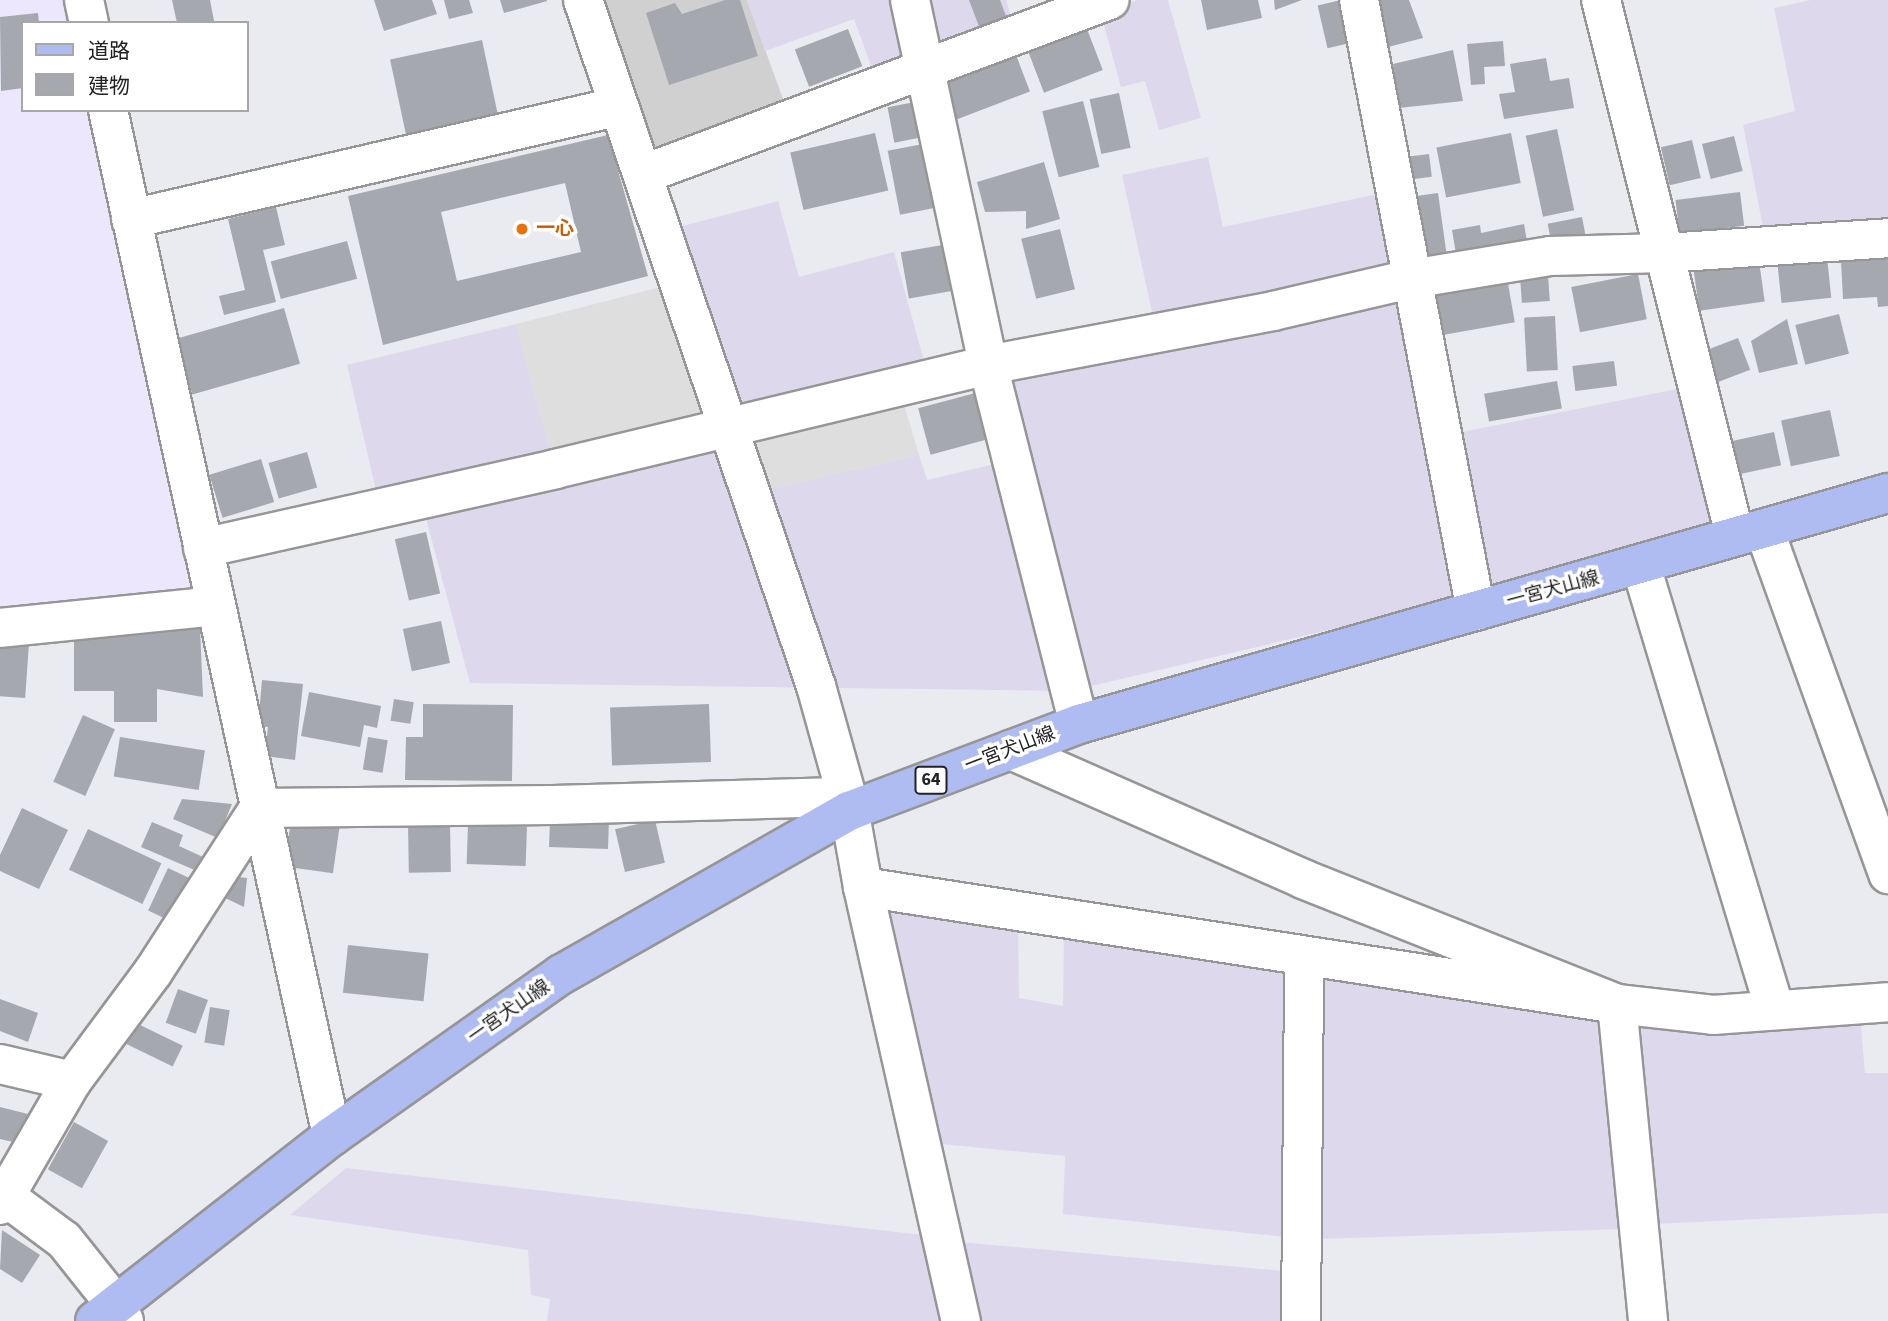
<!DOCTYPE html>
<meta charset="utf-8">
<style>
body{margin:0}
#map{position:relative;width:1888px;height:1321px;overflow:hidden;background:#eaeaf1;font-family:"Source Sans 3","Noto Sans JP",sans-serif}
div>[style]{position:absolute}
.education>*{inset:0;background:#ece7fc}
.religious>*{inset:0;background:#d0d0d0}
.farmland>*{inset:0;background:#ded8ed}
.parking>*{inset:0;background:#dedede}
.building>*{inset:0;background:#a5a9af;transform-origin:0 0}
.roads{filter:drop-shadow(2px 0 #969696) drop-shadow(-2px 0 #969696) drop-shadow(0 2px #969696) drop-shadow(0 -2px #969696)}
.minor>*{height:38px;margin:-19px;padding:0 19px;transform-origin:19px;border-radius:19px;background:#fff}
.major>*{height:38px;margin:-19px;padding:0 19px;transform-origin:19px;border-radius:19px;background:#aebcf1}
.dots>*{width:19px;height:19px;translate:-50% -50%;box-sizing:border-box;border:4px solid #fff;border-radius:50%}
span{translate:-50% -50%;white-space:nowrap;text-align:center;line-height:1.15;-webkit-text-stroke:7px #fff;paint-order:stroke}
.shield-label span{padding:2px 5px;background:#fff;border:2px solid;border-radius:5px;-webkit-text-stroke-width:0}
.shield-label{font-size:18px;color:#222;font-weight:700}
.food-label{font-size:19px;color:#c56008;font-weight:700}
.left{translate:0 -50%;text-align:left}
.street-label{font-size:19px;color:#222}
.legend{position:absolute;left:21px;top:21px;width:228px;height:91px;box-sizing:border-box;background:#fff;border:2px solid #a7a7a7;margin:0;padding:9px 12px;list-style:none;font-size:21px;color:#222}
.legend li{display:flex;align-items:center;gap:14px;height:35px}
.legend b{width:35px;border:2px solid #a7a7a7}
</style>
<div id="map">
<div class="education">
<div style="clip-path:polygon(0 0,70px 0,75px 23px,23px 23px,23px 110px,93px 110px,192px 584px,180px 596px,0 619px)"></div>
</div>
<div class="religious">
<div style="clip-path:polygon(583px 0,747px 0,791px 121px,644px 174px)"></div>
</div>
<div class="farmland">
<div style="clip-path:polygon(747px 0,1006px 0,1017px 36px,879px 88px,854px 19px,765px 51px)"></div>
<div style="clip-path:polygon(1138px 0,1168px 0,1201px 118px,1159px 130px,1145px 81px,1121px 87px,1100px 11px)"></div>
<div style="clip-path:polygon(1811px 0,1888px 0,1888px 228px,1765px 237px,1743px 125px,1795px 111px,1774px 8px)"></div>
<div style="clip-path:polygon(1208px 157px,1223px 227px,1382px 193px,1398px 269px,1154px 321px,1122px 175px)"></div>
<div style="clip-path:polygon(778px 201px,799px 277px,894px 252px,927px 372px,733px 424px,679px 227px)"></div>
<div style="clip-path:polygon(1411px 279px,1442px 436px,1697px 385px,1729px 520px,1473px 596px,1070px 691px,470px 683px,421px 500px,380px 508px,347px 365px,516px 324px,555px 468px,729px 429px,751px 493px,919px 455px,927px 480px,1012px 460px,988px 365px)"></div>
<div style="clip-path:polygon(884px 899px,1018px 923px,1019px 998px,1063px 1006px,1064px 930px,1286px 968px,1287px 1237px,1063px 1214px,1065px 1156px,942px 1144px)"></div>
<div style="clip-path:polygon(1317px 972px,1603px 1013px,1624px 1229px,1318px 1239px)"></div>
<div style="clip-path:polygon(1860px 1016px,1865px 1073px,1888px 1073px,1888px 1213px,1654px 1224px,1633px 1017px)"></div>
<div style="clip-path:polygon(346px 1168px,922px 1235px,941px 1321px,547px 1321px,550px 1299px,531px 1295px,528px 1250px,290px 1215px)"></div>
<div style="clip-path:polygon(960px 1242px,1284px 1271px,1282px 1321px,979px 1321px)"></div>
</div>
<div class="parking">
<div style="clip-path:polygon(681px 282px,729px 429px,899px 387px,919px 455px,748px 494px,729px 429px,555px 469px,516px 324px)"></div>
</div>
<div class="building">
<div style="clip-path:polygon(172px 0,210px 0,214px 21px,177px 23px)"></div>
<div style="clip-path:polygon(374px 0,432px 0,437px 14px,384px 31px)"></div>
<div style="clip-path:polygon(444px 0,469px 0,473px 13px,449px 19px)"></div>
<div style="clip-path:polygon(500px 0,547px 0,547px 1px,504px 13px)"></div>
<div style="clip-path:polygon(725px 0,740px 0,758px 56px,669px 85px,646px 13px,675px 3px,682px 14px)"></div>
<div style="clip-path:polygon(969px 0,1000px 0,1007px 19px,980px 29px)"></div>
<div style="clip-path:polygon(1201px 0,1258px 0,1262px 18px,1207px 30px)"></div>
<div style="clip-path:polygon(1274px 0,1302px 0,1275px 10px)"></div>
<div style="left:1341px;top:0;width:44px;height:24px;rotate:77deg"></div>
<div style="clip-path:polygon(1374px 0,1409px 0,1423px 38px,1388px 47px)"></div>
<div style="clip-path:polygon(38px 13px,39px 23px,23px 23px,23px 88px,1px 91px,0 17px)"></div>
<div style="left:848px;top:29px;width:40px;height:57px;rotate:69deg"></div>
<div style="left:1087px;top:29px;width:44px;height:63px;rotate:69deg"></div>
<div style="left:482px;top:40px;width:83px;height:94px;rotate:78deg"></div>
<div style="clip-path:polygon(1503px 41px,1505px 66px,1484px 67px,1485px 84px,1471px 85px,1467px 44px)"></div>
<div style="clip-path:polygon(1453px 50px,1463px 101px,1399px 108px,1393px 64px)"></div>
<div style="left:1016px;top:55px;width:39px;height:78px;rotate:69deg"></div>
<div style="clip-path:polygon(1546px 58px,1550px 81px,1569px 78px,1574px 108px,1504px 119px,1499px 94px,1515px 92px,1510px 64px)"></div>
<div style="left:1119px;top:93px;width:56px;height:30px;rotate:78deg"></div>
<div style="left:1083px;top:101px;width:68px;height:42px;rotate:76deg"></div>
<div style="left:915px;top:102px;width:36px;height:28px;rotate:79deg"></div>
<div style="left:1557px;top:129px;width:83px;height:32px;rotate:78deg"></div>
<div style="left:875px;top:133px;width:59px;height:87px;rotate:77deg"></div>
<div style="left:1511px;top:133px;width:51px;height:76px;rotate:79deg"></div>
<div style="clip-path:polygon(evenodd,608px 135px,648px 276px,383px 345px,348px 196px,608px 135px,565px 183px,581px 252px,457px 281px,441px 212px,565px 183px)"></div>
<div style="left:1734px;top:136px;width:36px;height:33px;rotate:76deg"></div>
<div style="left:1692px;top:140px;width:39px;height:32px;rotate:77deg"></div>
<div style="left:923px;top:144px;width:65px;height:36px;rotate:79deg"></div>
<div style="left:1429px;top:154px;width:23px;height:20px;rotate:83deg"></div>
<div style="clip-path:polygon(1044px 162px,1060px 219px,1026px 229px,1026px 211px,985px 212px,977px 182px)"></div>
<div style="left:1740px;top:192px;width:34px;height:65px;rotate:83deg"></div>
<div style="left:1438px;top:193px;width:60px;height:29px;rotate:82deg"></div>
<div style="clip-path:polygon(276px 207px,285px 245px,263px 250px,276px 302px,224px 315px,219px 296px,245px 290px,228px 219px)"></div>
<div style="left:1582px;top:217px;width:20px;height:35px;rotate:79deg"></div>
<div style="clip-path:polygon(1524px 224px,1528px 247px,1457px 260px,1452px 230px,1480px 225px,1481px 233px)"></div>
<div style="left:1060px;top:229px;width:62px;height:40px;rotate:76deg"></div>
<div style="left:347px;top:241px;width:39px;height:79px;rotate:75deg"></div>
<div style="left:948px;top:244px;width:47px;height:48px;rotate:80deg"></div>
<div style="left:1827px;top:257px;width:41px;height:50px;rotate:84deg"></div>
<div style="clip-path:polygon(1888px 259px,1888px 306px,1878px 307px,1877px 297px,1843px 299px,1841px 262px)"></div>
<div style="left:1759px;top:261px;width:41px;height:66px;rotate:82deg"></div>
<div style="left:1638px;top:274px;width:46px;height:68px;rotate:79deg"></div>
<div style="left:1548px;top:275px;width:26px;height:28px;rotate:86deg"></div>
<div style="left:1507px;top:278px;width:45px;height:79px;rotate:80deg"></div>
<div style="left:284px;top:308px;width:58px;height:112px;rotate:74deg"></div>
<div style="left:1839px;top:314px;width:41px;height:45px;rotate:76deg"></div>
<div style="left:1555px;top:316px;width:54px;height:31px;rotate:87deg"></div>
<div style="clip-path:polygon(1787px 319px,1798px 364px,1759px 373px,1751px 341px)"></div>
<div style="left:1738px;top:338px;width:34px;height:37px;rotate:69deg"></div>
<div style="left:1614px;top:361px;width:25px;height:42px;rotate:83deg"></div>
<div style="left:1557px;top:381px;width:28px;height:74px;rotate:80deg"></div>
<div style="left:979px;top:392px;width:48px;height:63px;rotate:75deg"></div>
<div style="left:1830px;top:410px;width:47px;height:50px;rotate:78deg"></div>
<div style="left:1774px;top:432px;width:34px;height:44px;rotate:78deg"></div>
<div style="left:307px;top:452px;width:37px;height:40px;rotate:74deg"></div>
<div style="left:261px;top:459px;width:45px;height:54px;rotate:73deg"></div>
<div style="left:426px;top:532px;width:63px;height:32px;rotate:77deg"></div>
<div style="left:441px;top:621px;width:43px;height:39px;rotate:78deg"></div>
<div style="clip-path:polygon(200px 628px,203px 697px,157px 689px,157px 722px,114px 722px,114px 691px,74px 691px,74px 638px)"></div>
<div style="left:0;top:642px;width:29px;height:54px;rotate:4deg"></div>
<div style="clip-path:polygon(262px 680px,303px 684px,295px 760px,265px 756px,268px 727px,258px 726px)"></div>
<div style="clip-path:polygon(309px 692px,381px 706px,377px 728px,364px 725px,360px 747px,301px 736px)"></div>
<div style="left:394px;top:699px;width:20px;height:22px;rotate:9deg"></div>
<div style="clip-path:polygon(423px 704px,513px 705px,512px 781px,405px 780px,406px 737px,423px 737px)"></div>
<div style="left:709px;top:704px;width:58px;height:99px;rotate:88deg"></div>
<div style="left:83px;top:715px;width:35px;height:73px;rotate:24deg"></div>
<div style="left:120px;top:737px;width:86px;height:40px;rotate:9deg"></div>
<div style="left:368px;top:737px;width:20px;height:33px;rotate:9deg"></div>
<div style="clip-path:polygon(182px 799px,232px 804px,218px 838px,173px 819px)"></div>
<div style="clip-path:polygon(22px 808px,68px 830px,39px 889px,0 871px,0 855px)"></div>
<div style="left:550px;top:819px;width:59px;height:28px;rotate:2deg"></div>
<div style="left:291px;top:820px;width:49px;height:47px;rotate:8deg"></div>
<div style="left:655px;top:820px;width:44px;height:41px;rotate:77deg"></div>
<div style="clip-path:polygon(152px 822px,183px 835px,179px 846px,203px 857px,197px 871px,141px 847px)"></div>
<div style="left:450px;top:824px;width:48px;height:42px;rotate:89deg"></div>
<div style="left:468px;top:825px;width:59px;height:39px;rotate:2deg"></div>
<div style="left:88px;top:829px;width:81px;height:45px;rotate:25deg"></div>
<div style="left:168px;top:868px;width:23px;height:47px;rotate:25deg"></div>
<div style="clip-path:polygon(230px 876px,247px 878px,244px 907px,221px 896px)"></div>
<div style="left:348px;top:945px;width:81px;height:48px;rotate:6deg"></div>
<div style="left:178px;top:989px;width:32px;height:36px;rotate:20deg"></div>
<div style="clip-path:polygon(0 999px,38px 1013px,28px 1042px,0 1031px)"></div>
<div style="left:210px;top:1007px;width:20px;height:36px;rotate:9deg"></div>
<div style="left:136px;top:1023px;width:52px;height:23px;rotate:26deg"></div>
<div style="clip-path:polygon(0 1107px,28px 1114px,13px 1142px,0 1139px)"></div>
<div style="left:74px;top:1122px;width:39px;height:54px;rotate:29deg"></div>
<div style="clip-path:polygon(2px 1230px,40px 1255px,22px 1283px,0 1269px)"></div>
</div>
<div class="roads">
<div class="minor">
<div style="left:84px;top:0;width:24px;rotate:78deg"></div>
<div style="left:583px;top:0;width:724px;rotate:71.24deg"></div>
<div style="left:816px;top:686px;width:115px;rotate:74.4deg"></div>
<div style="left:847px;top:797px;width:91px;rotate:79.9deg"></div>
<div style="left:863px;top:887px;width:445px;rotate:77.3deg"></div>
<div style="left:910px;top:0;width:373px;rotate:77.9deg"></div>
<div style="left:988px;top:365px;width:370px;rotate:75.8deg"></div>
<div style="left:1359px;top:0;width:622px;rotate:79.16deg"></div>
<div style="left:1601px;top:0;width:552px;rotate:75.96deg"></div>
<div style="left:108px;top:110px;width:1050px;rotate:77.68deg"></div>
<div style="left:644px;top:174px;width:497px;rotate:-20.5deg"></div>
<div style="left:131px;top:219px;width:499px;rotate:-13deg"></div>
<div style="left:1764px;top:529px;width:367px;rotate:70.2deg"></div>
<div style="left:203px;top:548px;width:361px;rotate:-12.6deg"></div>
<div style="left:555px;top:469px;width:445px;rotate:-13.5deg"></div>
<div style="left:988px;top:365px;width:290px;rotate:-10.7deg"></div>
<div style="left:1273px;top:311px;width:142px;rotate:-13.1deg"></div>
<div style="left:1411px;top:279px;width:141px;rotate:-9.4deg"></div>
<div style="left:1550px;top:256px;width:115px;rotate:-1.5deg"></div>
<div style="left:1665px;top:253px;width:224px;rotate:-3.8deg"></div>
<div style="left:1641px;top:566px;width:464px;rotate:73.2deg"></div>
<div style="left:0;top:628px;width:216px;rotate:-5.8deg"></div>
<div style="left:1011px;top:750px;width:319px;rotate:23.8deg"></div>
<div style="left:1303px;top:879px;width:338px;rotate:21.7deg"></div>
<div style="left:1617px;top:1004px;width:319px;rotate:84.4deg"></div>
<div style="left:863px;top:887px;width:763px;rotate:8.82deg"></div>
<div style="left:1617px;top:1004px;width:97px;rotate:6.5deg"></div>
<div style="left:1713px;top:1015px;width:175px;rotate:-4.2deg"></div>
<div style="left:0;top:1064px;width:74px;rotate:13.3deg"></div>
<div style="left:6px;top:1197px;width:72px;rotate:36.6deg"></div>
<div style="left:64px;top:1240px;width:82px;rotate:51.4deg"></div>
<div style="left:115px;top:1304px;width:19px;rotate:62deg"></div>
<div style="left:0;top:1205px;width:143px;rotate:-59.9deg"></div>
<div style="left:72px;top:1081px;width:136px;rotate:-53.4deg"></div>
<div style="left:153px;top:972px;width:195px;rotate:-57.1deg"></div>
<div style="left:259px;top:808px;width:294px;rotate:-0.6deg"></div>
<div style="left:553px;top:805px;width:294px;rotate:-1.6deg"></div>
<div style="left:1301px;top:1321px;width:365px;rotate:-89.5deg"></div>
</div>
<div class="major">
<div style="left:95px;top:1321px;width:301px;rotate:-38deg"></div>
<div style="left:332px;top:1136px;width:281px;rotate:-35.2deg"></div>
<div style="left:562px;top:974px;width:330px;rotate:-29.6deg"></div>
<div style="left:849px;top:811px;width:246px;rotate:-20.7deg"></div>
<div style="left:1079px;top:724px;width:841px;rotate:-15.94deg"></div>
</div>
</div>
<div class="dots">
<div style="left:522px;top:229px;background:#e8710a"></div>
</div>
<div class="shield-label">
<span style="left:931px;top:780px">64</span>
</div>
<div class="food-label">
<span class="left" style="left:536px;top:229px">一心</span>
</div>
<div class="street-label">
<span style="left:1553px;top:590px;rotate:-15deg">一宮犬山線</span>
<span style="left:1010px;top:750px;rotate:-21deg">一宮犬山線</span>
<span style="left:509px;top:1012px;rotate:-35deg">一宮犬山線</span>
</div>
<ul class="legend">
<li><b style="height:9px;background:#aebcf1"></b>道路</li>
<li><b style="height:19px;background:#a5a9af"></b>建物</li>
</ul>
</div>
